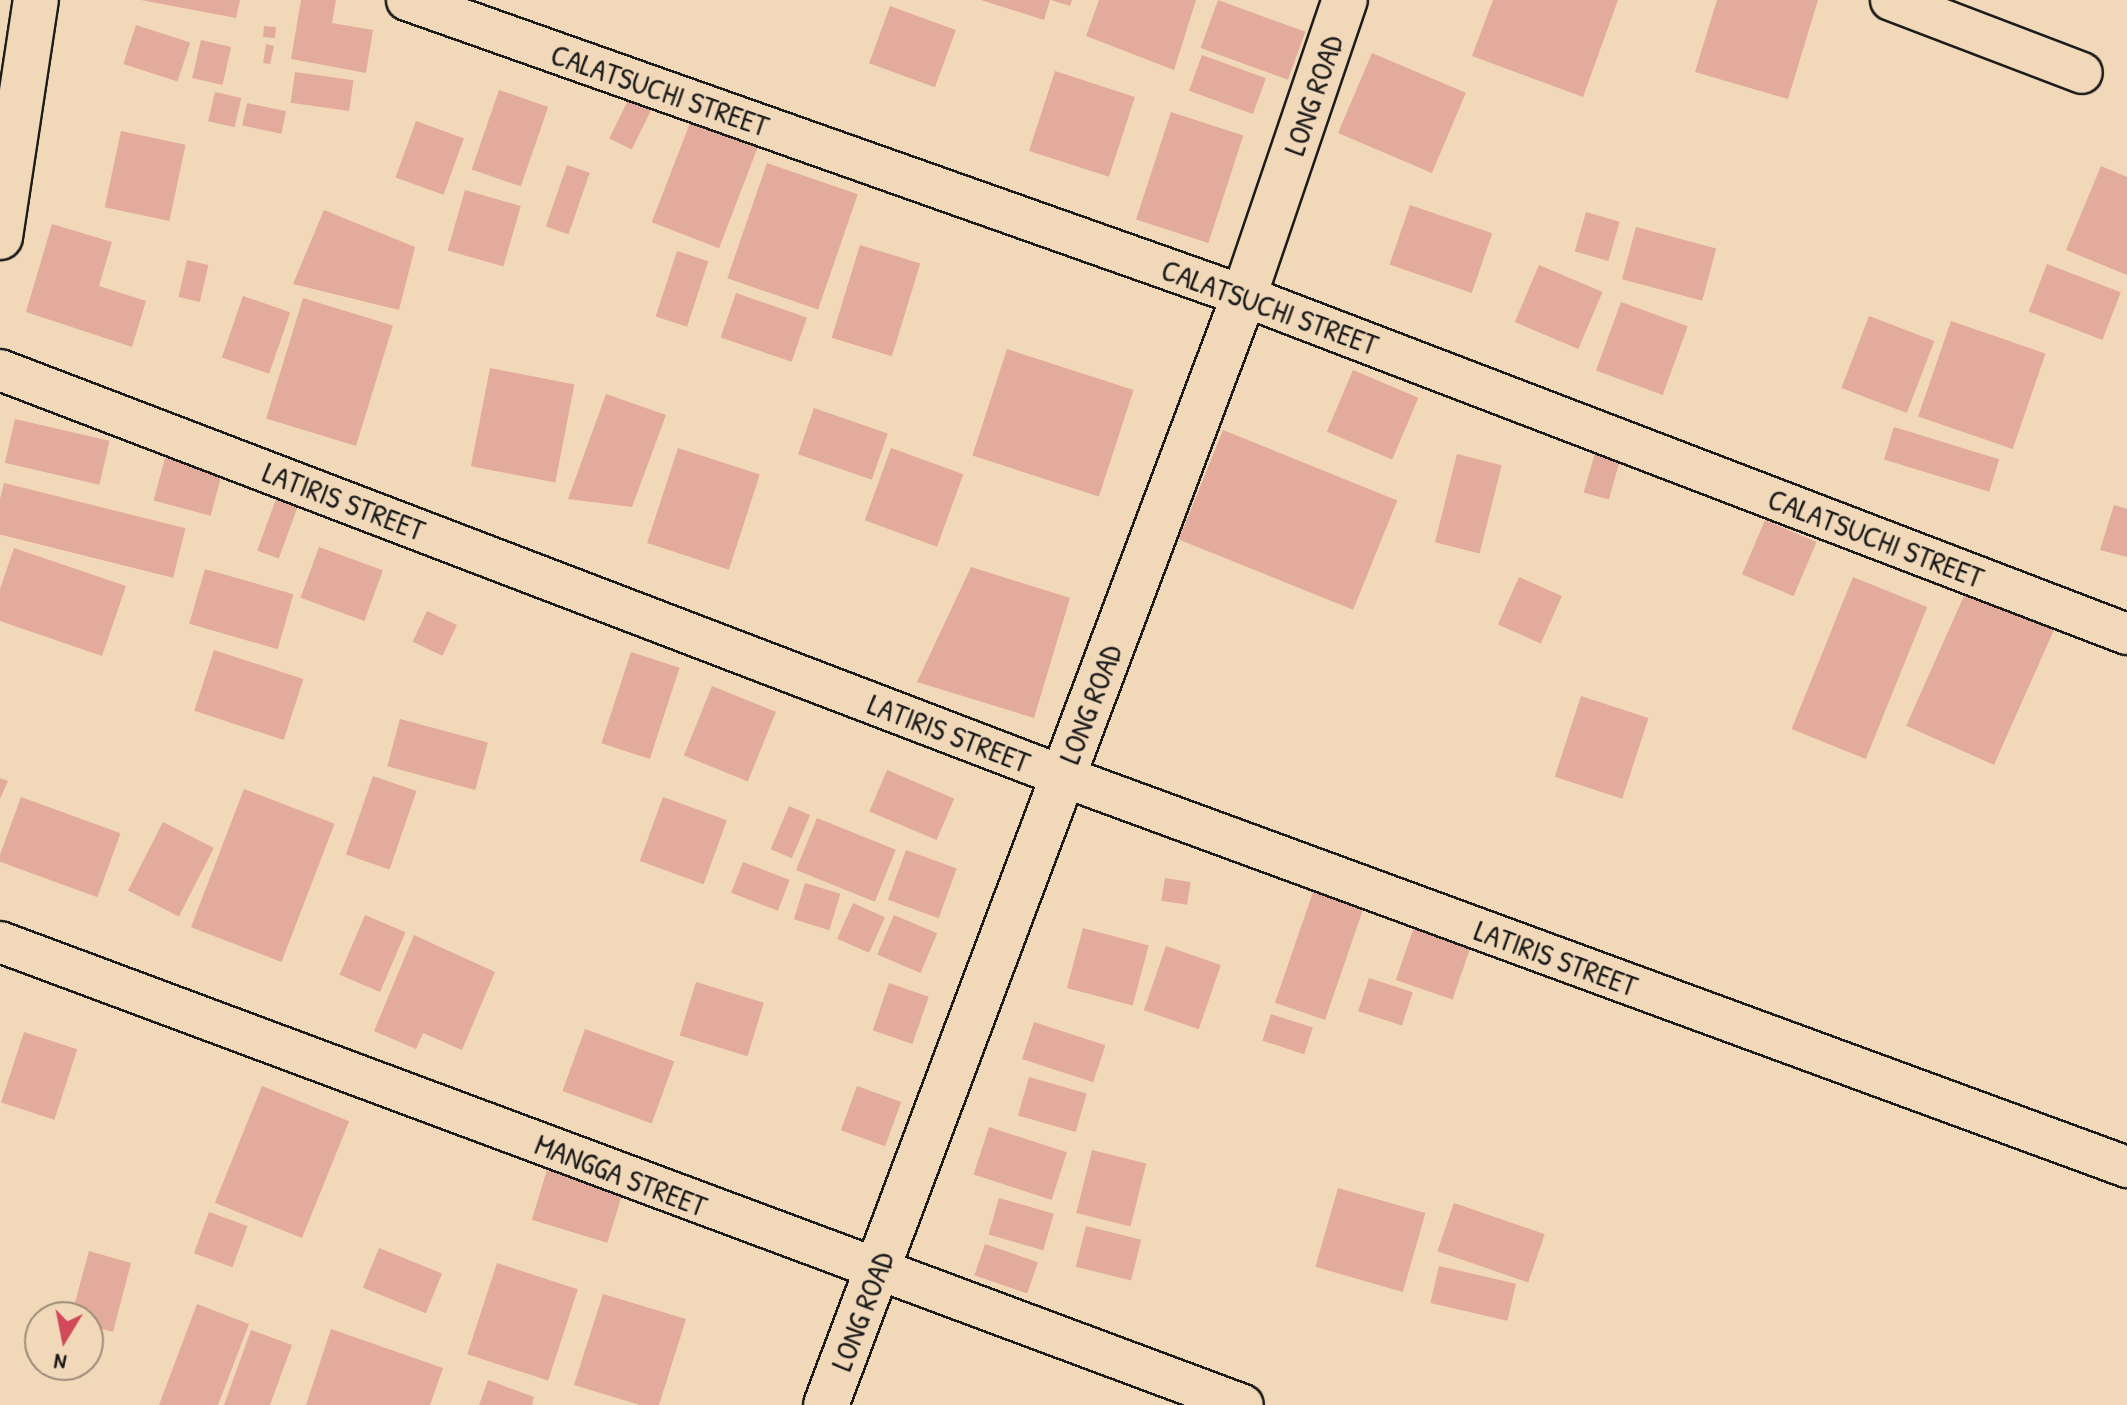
<!DOCTYPE html>
<style>
body{margin:0}
#map{position:relative;width:2127px;height:1405px;overflow:hidden;background:#f1d8b9;font-family:"Patrick Hand",sans-serif}
div>[style]{position:absolute}
.building>*{inset:0;background:#e3ab9c;transform-origin:0 0}
.roads{filter:drop-shadow(2px 0 #1c1c1c) drop-shadow(-2px 0 #1c1c1c) drop-shadow(0 2px #1c1c1c) drop-shadow(0 -2px #1c1c1c)}
.street>*{height:40px;margin:-20px;padding:0 20px;transform-origin:20px;border-radius:20px;background:#f1d8b9}
.secondary>*{height:44px;margin:-22px;padding:0 22px;transform-origin:22px;border-radius:22px;background:#f1d8b9}
span{translate:-50% -50%;white-space:nowrap;text-align:center;line-height:1.15;-webkit-text-stroke:8px #f1d8b9;paint-order:stroke}
.street-label{font-size:30px;color:#1c1c1c}
.north{position:absolute;left:24px;top:1301px;width:80px;height:80px;box-sizing:border-box;background:#f1d8b9;border:2px solid #9c8d7a;border-radius:50%;rotate:190deg;font-size:22px;font-weight:700;line-height:32px;text-align:center;color:#1c1c1c}
.north::after{content:'';display:block;margin:auto;width:28px;height:36px;background:#d1495b;clip-path:polygon(50% 0,100% 100%,50% 72%,0 100%)}
</style>
<div id="map">
<div class="building">
<div style="clip-path:polygon(141px 0,240px 0,236px 18px)"></div>
<div style="clip-path:polygon(301px 0,336px 0,332px 23px,373px 30px,366px 73px,291px 59px)"></div>
<div style="clip-path:polygon(981px 0,1050px 0,1044px 20px)"></div>
<div style="clip-path:polygon(1051px 0,1072px 0,1070px 6px)"></div>
<div style="clip-path:polygon(1099px 0,1196px 0,1174px 70px,1086px 36px)"></div>
<div style="left:1218px;top:0;width:93px;height:51px;rotate:20deg"></div>
<div style="clip-path:polygon(1493px 0,1618px 0,1583px 97px,1472px 56px)"></div>
<div style="clip-path:polygon(1717px 0,1818px 0,1788px 99px,1695px 72px)"></div>
<div style="left:890px;top:6px;width:70px;height:61px;rotate:20deg"></div>
<div style="left:136px;top:25px;width:57px;height:41px;rotate:18deg"></div>
<div style="left:264px;top:26px;width:12px;height:11px;rotate:5deg"></div>
<div style="left:201px;top:40px;width:31px;height:39px;rotate:13deg"></div>
<div style="clip-path:polygon(266px 44px,274px 46px,270px 64px,263px 63px)"></div>
<div style="left:1372px;top:53px;width:102px;height:87px;rotate:23deg"></div>
<div style="left:1202px;top:55px;width:68px;height:38px;rotate:20deg"></div>
<div style="left:1055px;top:71px;width:84px;height:84px;rotate:18deg"></div>
<div style="left:295px;top:72px;width:59px;height:31px;rotate:8deg"></div>
<div style="left:499px;top:90px;width:52px;height:84px;rotate:19deg"></div>
<div style="left:633px;top:90px;width:25px;height:54px;rotate:26deg"></div>
<div style="left:215px;top:92px;width:27px;height:30px;rotate:13deg"></div>
<div style="left:247px;top:103px;width:40px;height:23px;rotate:12deg"></div>
<div style="left:1171px;top:112px;width:76px;height:113px;rotate:18deg"></div>
<div style="left:693px;top:115px;width:72px;height:115px;rotate:21deg"></div>
<div style="left:416px;top:121px;width:51px;height:60px;rotate:20deg"></div>
<div style="left:121px;top:131px;width:66px;height:78px;rotate:12deg"></div>
<div style="left:767px;top:163px;width:96px;height:122px;rotate:19deg"></div>
<div style="left:567px;top:165px;width:24px;height:65px;rotate:19deg"></div>
<div style="clip-path:polygon(2101px 166px,2127px 177px,2127px 275px,2066px 250px)"></div>
<div style="left:465px;top:190px;width:58px;height:63px;rotate:16deg"></div>
<div style="left:1410px;top:205px;width:87px;height:63px;rotate:19deg"></div>
<div style="clip-path:polygon(324px 210px,415px 247px,399px 310px,293px 284px)"></div>
<div style="left:1586px;top:212px;width:35px;height:41px;rotate:16deg"></div>
<div style="clip-path:polygon(52px 224px,112px 242px,99px 286px,146px 301px,132px 347px,26px 312px)"></div>
<div style="left:1636px;top:227px;width:83px;height:54px;rotate:15deg"></div>
<div style="left:860px;top:245px;width:63px;height:97px;rotate:17deg"></div>
<div style="left:677px;top:251px;width:33px;height:69px;rotate:18deg"></div>
<div style="left:187px;top:260px;width:22px;height:38px;rotate:13deg"></div>
<div style="left:2047px;top:264px;width:79px;height:51px;rotate:21deg"></div>
<div style="left:1539px;top:265px;width:69px;height:62px;rotate:23deg"></div>
<div style="left:736px;top:293px;width:75px;height:47px;rotate:19deg"></div>
<div style="left:243px;top:296px;width:50px;height:65px;rotate:19deg"></div>
<div style="left:303px;top:298px;width:94px;height:126px;rotate:17deg"></div>
<div style="left:1621px;top:302px;width:71px;height:73px;rotate:20deg"></div>
<div style="left:1869px;top:316px;width:70px;height:77px;rotate:21deg"></div>
<div style="left:1951px;top:321px;width:100px;height:101px;rotate:19deg"></div>
<div style="left:1007px;top:349px;width:133px;height:112px;rotate:18deg"></div>
<div style="left:490px;top:368px;width:86px;height:100px;rotate:11deg"></div>
<div style="left:1353px;top:370px;width:71px;height:67px;rotate:23deg"></div>
<div style="clip-path:polygon(606px 394px,666px 415px,632px 507px,568px 499px)"></div>
<div style="left:814px;top:408px;width:78px;height:49px;rotate:19deg"></div>
<div style="left:15px;top:419px;width:97px;height:45px;rotate:13deg"></div>
<div style="left:1894px;top:427px;width:110px;height:34px;rotate:17deg"></div>
<div style="left:1223px;top:430px;width:188px;height:118px;rotate:22deg"></div>
<div style="left:678px;top:448px;width:86px;height:100px;rotate:18deg"></div>
<div style="left:891px;top:448px;width:77px;height:77px;rotate:20deg"></div>
<div style="left:1595px;top:453px;width:26px;height:41px;rotate:16deg"></div>
<div style="left:1457px;top:454px;width:46px;height:91px;rotate:14deg"></div>
<div style="left:165px;top:458px;width:59px;height:44px;rotate:15deg"></div>
<div style="left:4px;top:483px;width:187px;height:51px;rotate:14deg"></div>
<div style="left:276px;top:499px;width:23px;height:55px;rotate:20deg"></div>
<div style="clip-path:polygon(2114px 505px,2127px 509px,2127px 557px,2100px 550px)"></div>
<div style="left:1765px;top:520px;width:56px;height:59px;rotate:23deg"></div>
<div style="left:319px;top:547px;width:68px;height:54px;rotate:20deg"></div>
<div style="clip-path:polygon(14px 548px,126px 586px,102px 656px,0 621px,0 589px)"></div>
<div style="clip-path:polygon(971px 567px,1070px 598px,1034px 718px,917px 682px)"></div>
<div style="left:205px;top:569px;width:92px;height:57px;rotate:16deg"></div>
<div style="left:1519px;top:577px;width:47px;height:52px;rotate:24deg"></div>
<div style="left:1853px;top:577px;width:80px;height:164px;rotate:22deg"></div>
<div style="left:1968px;top:587px;width:96px;height:152px;rotate:24deg"></div>
<div style="left:427px;top:611px;width:33px;height:34px;rotate:25deg"></div>
<div style="left:214px;top:650px;width:94px;height:64px;rotate:18deg"></div>
<div style="left:631px;top:652px;width:51px;height:96px;rotate:18deg"></div>
<div style="left:712px;top:686px;width:69px;height:75px;rotate:22deg"></div>
<div style="left:1581px;top:696px;width:71px;height:85px;rotate:18deg"></div>
<div style="left:400px;top:719px;width:91px;height:49px;rotate:15deg"></div>
<div style="left:887px;top:770px;width:73px;height:45px;rotate:23deg"></div>
<div style="left:373px;top:776px;width:46px;height:83px;rotate:19deg"></div>
<div style="clip-path:polygon(0 778px,8px 781px,0 799px)"></div>
<div style="left:244px;top:789px;width:97px;height:148px;rotate:21deg"></div>
<div style="left:21px;top:797px;width:106px;height:68px;rotate:20deg"></div>
<div style="left:663px;top:797px;width:68px;height:68px;rotate:20deg"></div>
<div style="left:789px;top:806px;width:23px;height:47px;rotate:23deg"></div>
<div style="left:817px;top:818px;width:85px;height:56px;rotate:22deg"></div>
<div style="left:163px;top:822px;width:57px;height:77px;rotate:27deg"></div>
<div style="left:906px;top:850px;width:54px;height:53px;rotate:20deg"></div>
<div style="left:743px;top:862px;width:50px;height:33px;rotate:21deg"></div>
<div style="left:1165px;top:878px;width:26px;height:23px;rotate:9deg"></div>
<div style="left:805px;top:883px;width:37px;height:38px;rotate:17deg"></div>
<div style="left:1313px;top:892px;width:53px;height:117px;rotate:19deg"></div>
<div style="left:853px;top:903px;width:35px;height:39px;rotate:24deg"></div>
<div style="left:365px;top:915px;width:44px;height:65px;rotate:23deg"></div>
<div style="left:894px;top:915px;width:47px;height:43px;rotate:23deg"></div>
<div style="left:1414px;top:927px;width:60px;height:56px;rotate:19deg"></div>
<div style="left:1083px;top:928px;width:68px;height:62px;rotate:15deg"></div>
<div style="clip-path:polygon(414px 935px,495px 972px,462px 1050px,423px 1033px,416px 1049px,374px 1031px)"></div>
<div style="left:1166px;top:946px;width:58px;height:68px;rotate:19deg"></div>
<div style="left:1369px;top:978px;width:46px;height:35px;rotate:18deg"></div>
<div style="left:696px;top:982px;width:71px;height:56px;rotate:17deg"></div>
<div style="left:889px;top:983px;width:42px;height:50px;rotate:19deg"></div>
<div style="left:1271px;top:1014px;width:44px;height:28px;rotate:18deg"></div>
<div style="left:1034px;top:1022px;width:75px;height:39px;rotate:18deg"></div>
<div style="left:585px;top:1029px;width:95px;height:66px;rotate:20deg"></div>
<div style="left:24px;top:1032px;width:56px;height:74px;rotate:18deg"></div>
<div style="left:1029px;top:1077px;width:60px;height:40px;rotate:16deg"></div>
<div style="left:262px;top:1086px;width:94px;height:126px;rotate:22deg"></div>
<div style="left:857px;top:1086px;width:47px;height:47px;rotate:20deg"></div>
<div style="left:989px;top:1127px;width:82px;height:50px;rotate:18deg"></div>
<div style="left:1092px;top:1150px;width:56px;height:65px;rotate:14deg"></div>
<div style="left:547px;top:1170px;width:79px;height:52px;rotate:17deg"></div>
<div style="left:1338px;top:1188px;width:91px;height:82px;rotate:16deg"></div>
<div style="left:999px;top:1198px;width:57px;height:38px;rotate:16deg"></div>
<div style="left:1454px;top:1203px;width:96px;height:51px;rotate:19deg"></div>
<div style="left:209px;top:1212px;width:41px;height:44px;rotate:20deg"></div>
<div style="left:1086px;top:1226px;width:57px;height:42px;rotate:14deg"></div>
<div style="left:985px;top:1244px;width:56px;height:33px;rotate:19deg"></div>
<div style="left:379px;top:1248px;width:68px;height:43px;rotate:22deg"></div>
<div style="clip-path:polygon(89px 1251px,131px 1263px,113px 1332px,88px 1325px,88px 1317px,71px 1317px)"></div>
<div style="left:497px;top:1263px;width:85px;height:96px;rotate:18deg"></div>
<div style="left:1439px;top:1266px;width:79px;height:38px;rotate:13deg"></div>
<div style="clip-path:polygon(603px 1294px,686px 1319px,659px 1405px,640px 1405px,574px 1385px)"></div>
<div style="clip-path:polygon(197px 1304px,249px 1324px,218px 1405px,159px 1405px)"></div>
<div style="clip-path:polygon(331px 1329px,443px 1368px,430px 1405px,306px 1405px)"></div>
<div style="clip-path:polygon(251px 1330px,292px 1345px,270px 1405px,224px 1405px)"></div>
<div style="clip-path:polygon(488px 1380px,534px 1397px,532px 1405px,479px 1405px)"></div>
</div>
<div class="roads">
<div class="street">
<div style="left:407px;top:0;width:888px;rotate:19.48deg"></div>
<div style="left:1244px;top:296px;width:945px;rotate:20.95deg"></div>
<div style="left:1891px;top:0;width:204px;rotate:20.9deg"></div>
<div style="left:0;top:370px;width:1137px;rotate:20.92deg"></div>
<div style="left:1062px;top:776px;width:1135px;rotate:20.16deg"></div>
<div style="left:0;top:942px;width:1326px;rotate:20.43deg"></div>
</div>
<div class="secondary">
<div style="left:0;top:237px;width:240px;rotate:-81.4deg"></div>
<div style="left:826px;top:1405px;width:1185px;rotate:-69.35deg"></div>
<div style="left:1244px;top:296px;width:313px;rotate:-71.2deg"></div>
</div>
</div>
<div class="street-label">
<span style="left:660px;top:90px;rotate:19deg">CALATSUCHI STREET</span>
<span style="left:1313px;top:95px;rotate:-71deg">LONG ROAD</span>
<span style="left:1270px;top:307px;rotate:20deg">CALATSUCHI STREET</span>
<span style="left:344px;top:501px;rotate:21deg">LATIRIS STREET</span>
<span style="left:1876px;top:538px;rotate:21deg">CALATSUCHI STREET</span>
<span style="left:1090px;top:704px;rotate:-69deg">LONG ROAD</span>
<span style="left:949px;top:733px;rotate:21deg">LATIRIS STREET</span>
<span style="left:1556px;top:958px;rotate:20deg">LATIRIS STREET</span>
<span style="left:621px;top:1175px;rotate:21deg">MANGGA STREET</span>
<span style="left:862px;top:1311px;rotate:-69deg">LONG ROAD</span>
</div>
<div class="north">N</div>
</div>
